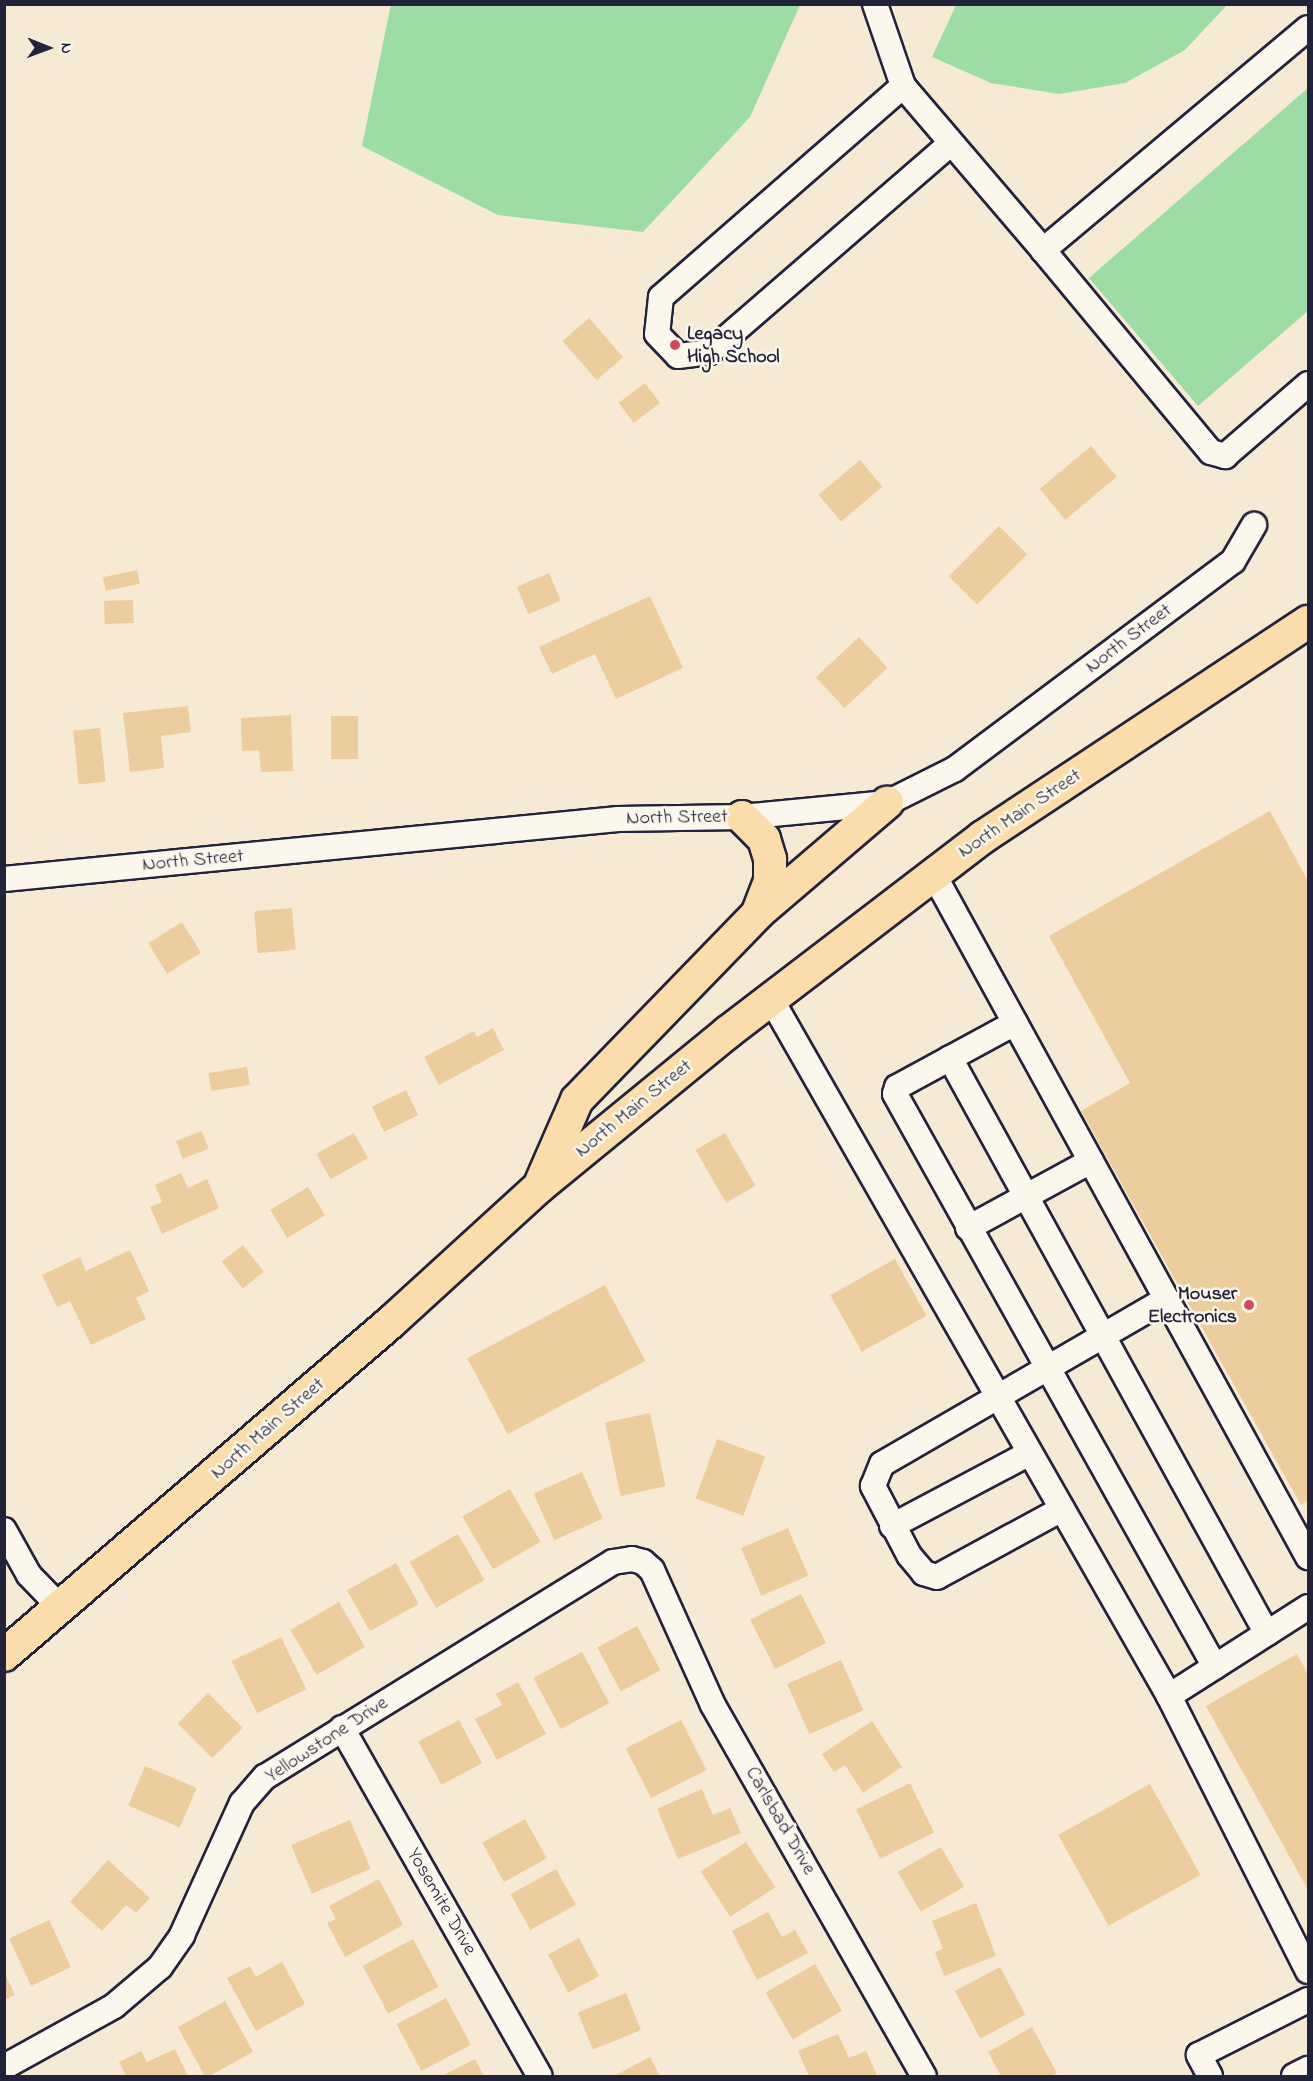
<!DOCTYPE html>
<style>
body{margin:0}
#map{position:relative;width:1313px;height:2081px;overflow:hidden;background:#f6ead5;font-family:"Indie Flower",sans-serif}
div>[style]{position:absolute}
.green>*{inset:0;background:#9ddca4}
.building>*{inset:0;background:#eccd9e;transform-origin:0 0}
.roads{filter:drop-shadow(2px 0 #22223b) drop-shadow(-2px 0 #22223b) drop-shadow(0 2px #22223b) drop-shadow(0 -2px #22223b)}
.minor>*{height:24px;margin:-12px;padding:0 12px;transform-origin:12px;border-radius:12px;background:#fbf7ec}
.major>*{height:32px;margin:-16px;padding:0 16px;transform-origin:16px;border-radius:16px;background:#fbddab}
.dots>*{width:16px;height:16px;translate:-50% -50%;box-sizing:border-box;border:3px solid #fbf7ec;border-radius:50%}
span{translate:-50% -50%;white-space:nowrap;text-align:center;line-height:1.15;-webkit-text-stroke:5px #fbf7ec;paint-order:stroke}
.poi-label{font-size:20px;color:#22223b;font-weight:700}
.left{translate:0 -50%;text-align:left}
.right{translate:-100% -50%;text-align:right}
.street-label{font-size:20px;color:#22223b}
.frame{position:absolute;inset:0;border:6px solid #22223b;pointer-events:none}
.north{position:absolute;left:18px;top:18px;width:60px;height:60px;-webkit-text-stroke:4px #fbf7ec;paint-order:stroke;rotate:91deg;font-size:16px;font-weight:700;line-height:24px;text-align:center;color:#22223b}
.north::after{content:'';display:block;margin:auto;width:21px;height:27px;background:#22223b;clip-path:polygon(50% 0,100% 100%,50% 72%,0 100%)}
</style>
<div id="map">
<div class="green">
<div style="clip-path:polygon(391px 4px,800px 4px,800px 5px,750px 117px,643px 232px,498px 215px,362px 146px)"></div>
<div style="clip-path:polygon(956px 5px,956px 4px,1227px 5px,1185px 50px,1125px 83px,1059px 94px,991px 83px,932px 57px)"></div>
<div style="clip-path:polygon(1308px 88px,1308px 311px,1198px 406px,1089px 278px)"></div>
</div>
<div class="building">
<div style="left:589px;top:318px;width:52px;height:35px;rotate:49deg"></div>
<div style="left:645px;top:383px;width:25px;height:33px;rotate:53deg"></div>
<div style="left:1091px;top:446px;width:40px;height:67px;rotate:50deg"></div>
<div style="left:860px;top:460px;width:35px;height:54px;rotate:50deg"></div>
<div style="left:999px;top:526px;width:40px;height:71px;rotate:45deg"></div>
<div style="left:137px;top:570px;width:14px;height:35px;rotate:78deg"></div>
<div style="left:549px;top:573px;width:30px;height:35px;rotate:67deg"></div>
<div style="clip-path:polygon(650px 596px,683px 668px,616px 699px,595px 654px,552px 674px,539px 647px)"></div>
<div style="left:133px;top:600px;width:23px;height:29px;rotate:88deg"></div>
<div style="left:859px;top:637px;width:42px;height:59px;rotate:47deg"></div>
<div style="clip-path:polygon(188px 706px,191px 732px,161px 736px,164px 768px,130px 772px,123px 713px)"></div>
<div style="clip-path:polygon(291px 715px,293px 771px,261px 772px,259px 750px,242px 751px,241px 718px)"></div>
<div style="left:331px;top:716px;width:27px;height:43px"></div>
<div style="left:100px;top:728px;width:54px;height:27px;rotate:84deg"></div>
<div style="clip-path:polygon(1270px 811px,1308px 881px,1308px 1500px,1301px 1505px,1081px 1111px,1130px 1083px,1049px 936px)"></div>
<div style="left:292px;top:908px;width:42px;height:38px;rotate:85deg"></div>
<div style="left:182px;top:922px;width:36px;height:40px;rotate:58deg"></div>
<div style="clip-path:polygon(493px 1028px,504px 1050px,439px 1085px,424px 1057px,474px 1031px,477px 1037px)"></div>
<div style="left:247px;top:1067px;width:18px;height:39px;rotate:81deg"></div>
<div style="left:406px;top:1090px;width:28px;height:38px;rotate:64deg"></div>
<div style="left:202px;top:1131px;width:19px;height:28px;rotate:69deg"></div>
<div style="left:354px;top:1133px;width:29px;height:43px;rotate:61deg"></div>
<div style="left:725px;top:1133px;width:61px;height:34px;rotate:60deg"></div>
<div style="clip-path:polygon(181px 1173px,188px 1188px,207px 1179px,219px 1208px,162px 1234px,150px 1207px,162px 1202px,155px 1185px)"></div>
<div style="left:308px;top:1187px;width:33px;height:44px;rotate:59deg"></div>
<div style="left:243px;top:1245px;width:34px;height:27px;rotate:52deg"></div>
<div style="clip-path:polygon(130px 1250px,149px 1291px,136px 1298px,146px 1319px,91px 1345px,70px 1301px,57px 1307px,42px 1275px,80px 1257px,86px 1271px)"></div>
<div style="left:895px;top:1259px;width:65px;height:74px;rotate:61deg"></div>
<div style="left:605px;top:1285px;width:86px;height:156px;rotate:62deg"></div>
<div style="left:650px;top:1413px;width:75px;height:46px;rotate:78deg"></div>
<div style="left:717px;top:1439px;width:51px;height:63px;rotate:20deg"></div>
<div style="left:582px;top:1472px;width:51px;height:53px;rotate:66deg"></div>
<div style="left:510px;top:1489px;width:61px;height:55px;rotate:60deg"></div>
<div style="left:788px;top:1528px;width:52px;height:51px;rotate:67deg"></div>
<div style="left:458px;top:1534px;width:53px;height:56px;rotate:60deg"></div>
<div style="left:396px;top:1563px;width:47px;height:56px;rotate:61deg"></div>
<div style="left:801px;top:1594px;width:55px;height:57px;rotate:63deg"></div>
<div style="left:339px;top:1602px;width:52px;height:56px;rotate:60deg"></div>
<div style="left:637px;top:1626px;width:50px;height:45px;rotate:62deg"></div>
<div style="left:281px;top:1637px;width:58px;height:55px;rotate:64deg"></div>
<div style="left:582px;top:1652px;width:58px;height:55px;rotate:62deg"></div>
<div style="clip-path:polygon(1297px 1654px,1308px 1674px,1308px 1890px,1206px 1706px)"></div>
<div style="left:841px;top:1660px;width:55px;height:59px;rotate:66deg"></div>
<div style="clip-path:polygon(518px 1682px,546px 1734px,497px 1760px,475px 1719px,502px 1705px,496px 1694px)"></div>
<div style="left:208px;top:1693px;width:49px;height:43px;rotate:45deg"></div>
<div style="left:459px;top:1720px;width:49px;height:46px;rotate:62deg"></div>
<div style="left:681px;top:1720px;width:56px;height:62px;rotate:63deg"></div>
<div style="clip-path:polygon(872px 1721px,902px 1767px,863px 1793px,845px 1765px,834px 1772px,822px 1754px)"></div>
<div style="left:145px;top:1766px;width:56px;height:43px;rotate:23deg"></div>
<div style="left:910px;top:1783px;width:55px;height:60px;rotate:64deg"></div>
<div style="left:1150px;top:1784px;width:104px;height:105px;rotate:61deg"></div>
<div style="clip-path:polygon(702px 1789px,713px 1815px,730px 1808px,741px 1833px,678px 1859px,657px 1809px)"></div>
<div style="left:525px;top:1819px;width:45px;height:49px;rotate:61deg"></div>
<div style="left:350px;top:1820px;width:53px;height:64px;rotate:67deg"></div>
<div style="left:746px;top:1842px;width:54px;height:54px;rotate:57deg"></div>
<div style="left:941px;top:1847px;width:46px;height:50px;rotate:60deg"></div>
<div style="clip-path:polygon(108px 1860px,150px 1898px,136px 1913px,126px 1905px,102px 1931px,70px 1902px)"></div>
<div style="left:556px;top:1869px;width:41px;height:52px;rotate:61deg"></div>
<div style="clip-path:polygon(379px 1879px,403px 1925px,345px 1957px,327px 1923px,336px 1919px,329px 1906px)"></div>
<div style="clip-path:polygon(976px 1903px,996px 1956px,944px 1976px,935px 1952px,943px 1949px,932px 1921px)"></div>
<div style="clip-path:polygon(768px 1912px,782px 1937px,795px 1930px,808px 1953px,757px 1980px,732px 1931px)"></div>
<div style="left:49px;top:1920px;width:52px;height:44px;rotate:65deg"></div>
<div style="left:579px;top:1938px;width:43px;height:35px;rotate:62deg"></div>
<div style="left:413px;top:1939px;width:54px;height:57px;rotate:62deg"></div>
<div style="clip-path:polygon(282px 1962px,305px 2004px,256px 2031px,227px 1978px,250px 1966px,256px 1977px)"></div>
<div style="left:815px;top:1964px;width:54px;height:57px;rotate:60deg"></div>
<div style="left:1000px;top:1967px;width:54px;height:51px;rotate:62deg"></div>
<div style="clip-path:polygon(4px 1972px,15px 1995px,4px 2000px)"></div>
<div style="left:626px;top:1993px;width:40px;height:52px;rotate:68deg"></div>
<div style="left:446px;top:1998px;width:53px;height:56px;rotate:62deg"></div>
<div style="left:225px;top:2001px;width:58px;height:54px;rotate:61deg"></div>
<div style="clip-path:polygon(1032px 2027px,1057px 2073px,1051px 2076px,1001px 2076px,988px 2052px)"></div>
<div style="clip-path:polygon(838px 2034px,849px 2058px,866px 2051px,877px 2075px,809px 2076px,798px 2051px)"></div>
<div style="clip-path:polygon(175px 2049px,188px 2076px,126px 2076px,119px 2062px,141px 2051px,147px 2062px)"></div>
<div style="clip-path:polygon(650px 2057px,660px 2076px,614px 2076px)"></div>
<div style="clip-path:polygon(475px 2059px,484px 2076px,442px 2076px)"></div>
</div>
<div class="roads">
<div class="minor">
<div style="left:875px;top:4px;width:87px;rotate:71.1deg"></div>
<div style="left:903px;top:86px;width:216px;rotate:49.5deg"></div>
<div style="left:1308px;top:28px;width:346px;rotate:140deg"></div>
<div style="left:1043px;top:250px;width:263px;rotate:50.3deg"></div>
<div style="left:1211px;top:452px;width:15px;rotate:16deg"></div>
<div style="left:1225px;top:456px;width:110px;rotate:-40.9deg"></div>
<div style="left:903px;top:86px;width:321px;rotate:138.9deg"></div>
<div style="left:661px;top:297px;width:37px;rotate:96deg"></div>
<div style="left:657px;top:334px;width:30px;rotate:46deg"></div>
<div style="left:678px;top:356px;width:32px;rotate:-7deg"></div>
<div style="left:710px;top:352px;width:318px;rotate:-40.9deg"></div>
<div style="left:934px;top:875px;width:778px;rotate:61.26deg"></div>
<div style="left:4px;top:879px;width:617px;rotate:-5.58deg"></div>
<div style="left:618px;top:819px;width:124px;rotate:-0.9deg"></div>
<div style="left:742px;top:817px;width:146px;rotate:-5.5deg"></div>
<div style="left:887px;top:803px;width:76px;rotate:-26.6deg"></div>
<div style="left:955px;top:769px;width:347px;rotate:-36.8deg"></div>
<div style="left:1233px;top:561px;width:42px;rotate:-59.7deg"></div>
<div style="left:771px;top:999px;width:803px;rotate:60.27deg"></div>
<div style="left:1169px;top:1696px;width:165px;rotate:-32.6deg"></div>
<div style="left:1015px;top:1023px;width:134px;rotate:151.5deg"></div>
<div style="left:897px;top:1087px;width:7px;rotate:106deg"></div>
<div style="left:895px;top:1094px;width:656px;rotate:60.82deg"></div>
<div style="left:950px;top:1058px;width:657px;rotate:61.17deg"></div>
<div style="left:968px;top:1228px;width:140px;rotate:-28.6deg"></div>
<div style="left:1062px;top:1509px;width:142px;rotate:151.5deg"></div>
<div style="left:937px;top:1577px;width:14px;rotate:-163deg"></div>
<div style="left:924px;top:1573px;width:23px;rotate:-130deg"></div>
<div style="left:909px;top:1555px;width:78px;rotate:-117.6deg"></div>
<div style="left:873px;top:1486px;width:24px;rotate:-68deg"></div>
<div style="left:882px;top:1464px;width:329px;rotate:-30.1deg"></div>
<div style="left:892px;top:1526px;width:156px;rotate:-27.9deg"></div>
<div style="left:4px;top:1530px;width:51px;rotate:60.9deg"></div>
<div style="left:29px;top:1575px;width:45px;rotate:45.9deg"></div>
<div style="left:1169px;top:1696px;width:308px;rotate:63.2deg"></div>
<div style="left:342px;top:1728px;width:400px;rotate:60.4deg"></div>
<div style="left:4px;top:2067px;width:126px;rotate:-29deg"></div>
<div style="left:114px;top:2006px;width:60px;rotate:-40.3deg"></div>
<div style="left:160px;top:1967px;width:39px;rotate:-55deg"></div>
<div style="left:182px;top:1935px;width:145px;rotate:-65.6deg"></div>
<div style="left:242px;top:1803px;width:35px;rotate:-49deg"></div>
<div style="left:265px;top:1777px;width:409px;rotate:-31.7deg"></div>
<div style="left:613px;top:1562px;width:19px;rotate:-9deg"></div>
<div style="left:632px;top:1559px;width:11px;rotate:15deg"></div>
<div style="left:643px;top:1562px;width:12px;rotate:42deg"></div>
<div style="left:652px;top:1570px;width:148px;rotate:65.7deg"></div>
<div style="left:713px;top:1705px;width:427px;rotate:60.4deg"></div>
<div style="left:1210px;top:2076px;width:24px;rotate:-118deg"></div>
<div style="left:1199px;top:2055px;width:122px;rotate:-26.8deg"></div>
<div style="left:1294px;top:2076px;width:16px;rotate:-27deg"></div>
</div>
<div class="major">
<div style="left:742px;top:817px;width:31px;rotate:45deg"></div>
<div style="left:764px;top:839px;width:21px;rotate:73deg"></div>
<div style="left:770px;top:859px;width:22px;rotate:90deg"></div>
<div style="left:770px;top:881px;width:34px;rotate:111deg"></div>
<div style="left:542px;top:1180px;width:87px;rotate:-66.4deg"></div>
<div style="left:577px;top:1100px;width:260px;rotate:-45.9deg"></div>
<div style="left:758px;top:913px;width:170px;rotate:-40.5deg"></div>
<div style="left:4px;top:1655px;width:511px;rotate:-40.71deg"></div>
<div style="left:391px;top:1322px;width:202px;rotate:-42.4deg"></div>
<div style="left:540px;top:1186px;width:243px;rotate:-39.3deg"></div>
<div style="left:728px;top:1032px;width:321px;rotate:-37.4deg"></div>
<div style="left:983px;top:837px;width:390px;rotate:-33.5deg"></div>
</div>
</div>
<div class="dots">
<div style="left:675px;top:345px;background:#d1495b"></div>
<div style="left:1249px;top:1305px;background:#d1495b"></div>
</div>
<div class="poi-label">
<span class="left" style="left:687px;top:346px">Legacy<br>High School</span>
<span class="right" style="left:1237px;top:1306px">Mouser<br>Electronics</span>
</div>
<div class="street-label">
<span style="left:1129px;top:639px;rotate:-37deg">North Street</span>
<span style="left:1020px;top:814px;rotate:-34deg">North Main Street</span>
<span style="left:677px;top:818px;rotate:-1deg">North Street</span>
<span style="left:193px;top:861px;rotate:-5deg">North Street</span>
<span style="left:634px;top:1109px;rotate:-39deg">North Main Street</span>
<span style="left:268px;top:1429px;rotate:-41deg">North Main Street</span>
<span style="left:327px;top:1740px;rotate:-33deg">Yellowstone Drive</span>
<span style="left:780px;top:1821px;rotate:60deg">Carlsbad Drive</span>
<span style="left:441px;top:1902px;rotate:60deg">Yosemite Drive</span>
</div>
<div class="frame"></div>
<div class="north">N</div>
</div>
